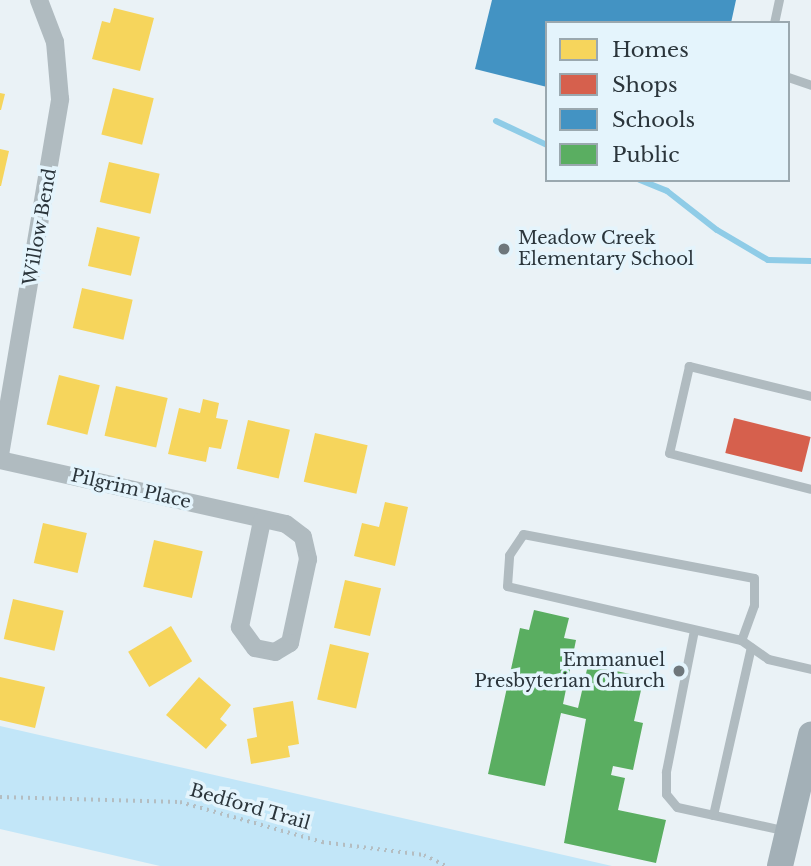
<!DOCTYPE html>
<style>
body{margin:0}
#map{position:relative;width:811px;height:866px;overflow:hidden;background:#eaf2f6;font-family:"Libre Baskerville",serif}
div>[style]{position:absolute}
.green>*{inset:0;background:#c2e6f8}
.homes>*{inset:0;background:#f6d55c;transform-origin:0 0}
.shops>*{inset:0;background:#d6604d;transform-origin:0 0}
.schools>*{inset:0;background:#4393c3}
.public>*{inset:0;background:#5aae61}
.stream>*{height:6px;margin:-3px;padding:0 3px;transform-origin:3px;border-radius:3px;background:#8fcce7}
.path>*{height:3.5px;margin-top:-1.75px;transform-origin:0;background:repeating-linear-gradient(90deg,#b4bdc1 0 2px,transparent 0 7px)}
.service>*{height:9px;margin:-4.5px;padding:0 4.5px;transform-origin:4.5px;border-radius:4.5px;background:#b0bbc0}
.minor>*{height:18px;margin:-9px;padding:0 9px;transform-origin:9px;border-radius:9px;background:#b0bbc0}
.secondary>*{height:26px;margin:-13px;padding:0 13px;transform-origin:13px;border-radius:13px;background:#a3b0b7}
.dots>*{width:19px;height:19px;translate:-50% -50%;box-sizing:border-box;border:4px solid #e4f4fc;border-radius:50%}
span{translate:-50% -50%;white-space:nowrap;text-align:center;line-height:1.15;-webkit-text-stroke:7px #e4f4fc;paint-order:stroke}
.street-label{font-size:18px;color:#2b353b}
.poi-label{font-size:18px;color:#2b353b}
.left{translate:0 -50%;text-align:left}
.right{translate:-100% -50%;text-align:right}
.legend{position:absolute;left:545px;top:21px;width:245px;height:161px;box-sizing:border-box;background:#e4f4fc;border:2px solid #9aa8af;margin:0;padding:9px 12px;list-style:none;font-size:21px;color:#2b353b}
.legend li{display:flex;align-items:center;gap:14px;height:35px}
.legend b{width:35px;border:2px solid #9aa8af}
</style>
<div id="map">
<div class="green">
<div style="clip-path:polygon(0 726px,376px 812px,612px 866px,160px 866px,0 829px)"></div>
</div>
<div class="homes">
<div style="clip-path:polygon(114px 8px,154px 18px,140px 71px,92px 59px,102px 21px,110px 23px)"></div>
<div style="left:113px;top:88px;width:42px;height:48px;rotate:14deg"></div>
<div style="clip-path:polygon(0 93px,5px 94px,1px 110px,0 110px)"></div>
<div style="clip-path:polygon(0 149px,9px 151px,1px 186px,0 186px)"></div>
<div style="left:109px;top:162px;width:52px;height:41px;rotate:13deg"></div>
<div style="left:97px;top:227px;width:44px;height:40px;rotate:13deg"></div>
<div style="left:82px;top:288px;width:52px;height:41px;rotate:13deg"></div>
<div style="left:59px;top:375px;width:42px;height:51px;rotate:14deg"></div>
<div style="left:116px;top:386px;width:53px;height:51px;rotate:13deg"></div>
<div style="clip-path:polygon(203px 399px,219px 403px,216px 418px,228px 420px,221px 449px,209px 447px,206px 462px,168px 454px,179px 408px,200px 413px)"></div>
<div style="left:248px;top:420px;width:43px;height:50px;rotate:13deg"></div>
<div style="left:315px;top:433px;width:54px;height:50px;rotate:13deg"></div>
<div style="clip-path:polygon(385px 502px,408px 507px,395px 566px,354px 556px,362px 523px,379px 527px)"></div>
<div style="left:43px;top:523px;width:45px;height:41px;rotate:13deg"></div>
<div style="left:154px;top:540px;width:50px;height:48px;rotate:13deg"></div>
<div style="left:345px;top:580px;width:37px;height:49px;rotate:13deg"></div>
<div style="left:13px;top:599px;width:52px;height:41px;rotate:13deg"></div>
<div style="left:171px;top:626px;width:41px;height:50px;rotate:59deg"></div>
<div style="left:330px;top:644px;width:40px;height:57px;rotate:13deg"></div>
<div style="clip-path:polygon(0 677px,45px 687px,35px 728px,0 720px)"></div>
<div style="clip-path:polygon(199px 677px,231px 705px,220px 719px,227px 725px,206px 749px,166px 715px)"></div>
<div style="clip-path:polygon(293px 701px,299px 744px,288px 746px,290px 757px,251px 764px,247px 739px,257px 737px,253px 708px)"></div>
</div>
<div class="shops">
<div style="left:734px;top:418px;width:79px;height:36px;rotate:14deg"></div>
</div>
<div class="schools">
<div style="clip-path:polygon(492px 0,736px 0,731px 23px,547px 23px,547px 87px,475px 69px)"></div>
</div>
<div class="public">
<div style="clip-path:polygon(534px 610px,569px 618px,564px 638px,576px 640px,563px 704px,578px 708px,588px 665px,644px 677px,634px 721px,643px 723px,633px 770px,613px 766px,611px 775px,625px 778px,618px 810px,666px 820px,656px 863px,564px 843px,586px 719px,561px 713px,545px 786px,488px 774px,520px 628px,529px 630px)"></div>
</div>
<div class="stream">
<div style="left:496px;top:121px;width:56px;rotate:25.2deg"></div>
<div style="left:640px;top:180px;width:29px;rotate:22deg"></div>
<div style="left:667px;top:191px;width:63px;rotate:38deg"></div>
<div style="left:717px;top:230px;width:59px;rotate:30.5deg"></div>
<div style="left:768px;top:260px;width:43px;rotate:1.3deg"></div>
</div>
<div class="path">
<div style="left:0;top:797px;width:180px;rotate:1.6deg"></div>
<div style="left:180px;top:802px;width:148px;rotate:15.7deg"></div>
<div style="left:322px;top:842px;width:103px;rotate:7.3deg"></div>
<div style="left:424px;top:855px;width:25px;rotate:26deg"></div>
</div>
<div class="service">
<div style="left:774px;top:23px;width:24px;rotate:-78deg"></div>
<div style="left:788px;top:77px;width:24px;rotate:19deg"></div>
<div style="left:811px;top:396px;width:126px;rotate:-166.2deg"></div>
<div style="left:689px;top:366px;width:89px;rotate:102.9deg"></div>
<div style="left:669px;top:453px;width:146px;rotate:14.2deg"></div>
<div style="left:694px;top:630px;width:145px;rotate:101.2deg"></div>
<div style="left:666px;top:772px;width:22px;rotate:90deg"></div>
<div style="left:666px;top:794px;width:17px;rotate:50deg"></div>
<div style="left:677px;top:807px;width:113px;rotate:12.3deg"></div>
<div style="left:741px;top:640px;width:240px;rotate:-167deg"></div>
<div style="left:507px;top:586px;width:31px;rotate:-86deg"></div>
<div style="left:509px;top:555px;width:25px;rotate:-56deg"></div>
<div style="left:523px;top:534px;width:235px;rotate:10.8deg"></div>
<div style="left:754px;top:578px;width:27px;rotate:90deg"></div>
<div style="left:754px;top:605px;width:37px;rotate:110deg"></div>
<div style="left:741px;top:640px;width:33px;rotate:35deg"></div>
<div style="left:768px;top:659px;width:44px;rotate:13.1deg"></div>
<div style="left:713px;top:815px;width:172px;rotate:-77.3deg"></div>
</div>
<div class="minor">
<div style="left:0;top:455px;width:361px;rotate:-80.4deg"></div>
<div style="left:60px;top:99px;width:57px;rotate:-95deg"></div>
<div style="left:55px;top:42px;width:45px;rotate:-110.9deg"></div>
<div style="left:0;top:460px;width:293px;rotate:12.6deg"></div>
<div style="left:286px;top:524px;width:21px;rotate:37deg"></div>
<div style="left:303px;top:537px;width:23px;rotate:77deg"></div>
<div style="left:308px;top:559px;width:86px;rotate:102.1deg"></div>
<div style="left:290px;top:643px;width:17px;rotate:149deg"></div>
<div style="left:275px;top:652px;width:20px;rotate:-169deg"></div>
<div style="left:255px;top:648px;width:26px;rotate:-126deg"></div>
<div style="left:240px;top:627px;width:108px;rotate:-78.3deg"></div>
</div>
<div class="secondary">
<div style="left:780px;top:866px;width:135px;rotate:-76.7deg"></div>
</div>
<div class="dots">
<div style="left:504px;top:249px;background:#6e777c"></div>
<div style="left:679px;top:671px;background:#6e777c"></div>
</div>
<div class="street-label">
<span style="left:40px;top:227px;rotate:-80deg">Willow Bend</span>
<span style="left:131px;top:489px;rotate:13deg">Pilgrim Place</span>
<span style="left:250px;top:807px;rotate:16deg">Bedford Trail</span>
</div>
<div class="poi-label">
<span class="left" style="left:518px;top:249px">Meadow Creek<br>Elementary School</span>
<span class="right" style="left:665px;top:671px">Emmanuel<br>Presbyterian Church</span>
</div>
<ul class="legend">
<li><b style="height:19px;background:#f6d55c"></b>Homes</li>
<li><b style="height:19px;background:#d6604d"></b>Shops</li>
<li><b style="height:19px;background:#4393c3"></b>Schools</li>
<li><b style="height:19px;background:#5aae61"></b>Public</li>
</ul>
</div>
